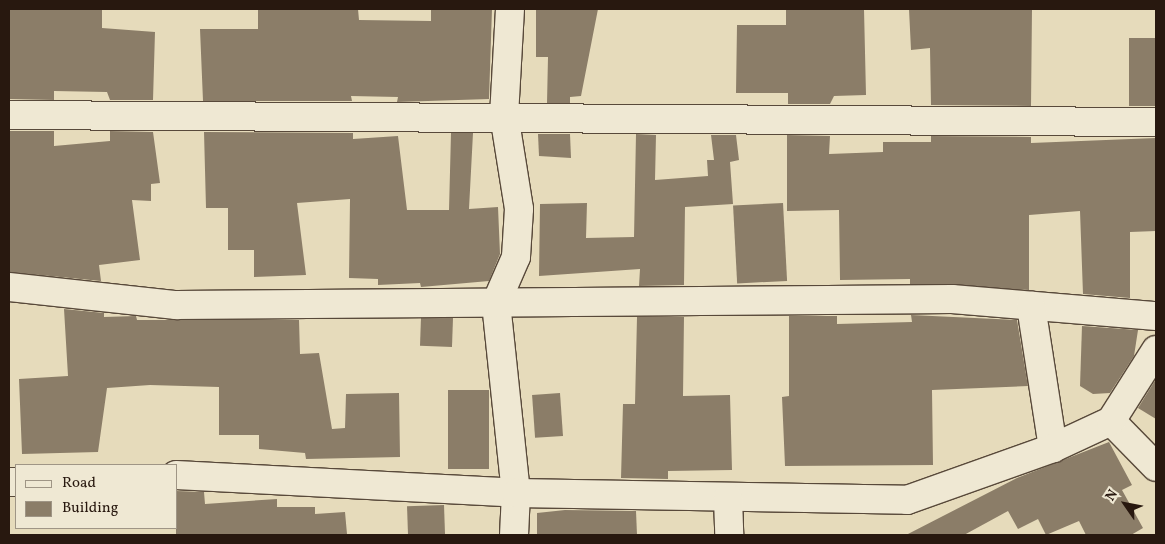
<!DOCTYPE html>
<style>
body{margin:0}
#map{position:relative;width:1165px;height:544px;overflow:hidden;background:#e6dbbb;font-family:Vollkorn,serif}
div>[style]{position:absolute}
.building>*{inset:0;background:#8b7d68;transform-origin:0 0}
.roads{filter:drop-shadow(1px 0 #58493a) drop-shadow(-1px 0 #58493a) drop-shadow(0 1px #58493a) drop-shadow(0 -1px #58493a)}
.minor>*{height:28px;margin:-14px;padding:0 14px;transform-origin:14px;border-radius:14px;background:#efe8d3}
span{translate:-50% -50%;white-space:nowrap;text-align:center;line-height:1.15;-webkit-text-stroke:4px #efe8d3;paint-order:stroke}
.frame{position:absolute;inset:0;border:10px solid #28180f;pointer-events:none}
.legend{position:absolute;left:15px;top:464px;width:162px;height:65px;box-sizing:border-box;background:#efe8d3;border:1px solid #9f9585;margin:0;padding:6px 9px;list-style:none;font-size:15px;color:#28180f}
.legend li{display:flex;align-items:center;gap:10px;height:25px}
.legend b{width:25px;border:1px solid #9f9585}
.north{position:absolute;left:1100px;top:479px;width:50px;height:50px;-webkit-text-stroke:4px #efe8d3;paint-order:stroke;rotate:303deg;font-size:14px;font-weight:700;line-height:20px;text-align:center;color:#28180f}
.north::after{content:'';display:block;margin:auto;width:18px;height:22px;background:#28180f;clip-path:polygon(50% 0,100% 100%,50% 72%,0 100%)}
</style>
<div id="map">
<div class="building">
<div style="clip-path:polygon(9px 9px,102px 9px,102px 28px,155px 32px,153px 100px,110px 100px,107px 92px,54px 91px,54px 100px,9px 99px)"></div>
<div style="clip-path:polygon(258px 9px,358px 9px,359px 20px,431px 21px,431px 9px,492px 9px,489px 99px,397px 102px,398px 97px,351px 96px,352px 101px,203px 101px,200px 29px,258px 29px)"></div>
<div style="clip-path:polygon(536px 9px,598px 9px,581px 96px,570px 97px,570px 103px,547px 103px,548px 57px,536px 57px)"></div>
<div style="clip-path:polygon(786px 9px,864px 9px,866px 95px,834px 96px,830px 104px,788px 104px,788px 93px,736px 93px,737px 25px,786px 25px)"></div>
<div style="clip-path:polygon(909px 9px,1032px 9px,1031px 106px,931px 105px,930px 48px,911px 50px)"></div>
<div style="left:1156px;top:38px;width:68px;height:27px;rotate:90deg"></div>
<div style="clip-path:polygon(9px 131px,54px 131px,54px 146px,110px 141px,110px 131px,153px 132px,160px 183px,151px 184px,151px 201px,132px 200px,140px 260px,99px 265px,101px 281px,9px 272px)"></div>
<div style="clip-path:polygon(204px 132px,353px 133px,353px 139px,398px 136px,407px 210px,449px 210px,451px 133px,473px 133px,469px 209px,498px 207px,500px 254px,489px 281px,421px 287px,420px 283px,378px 285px,378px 279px,349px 278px,350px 199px,297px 203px,306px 275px,254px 277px,254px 250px,228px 250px,228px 208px,206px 208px)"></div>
<div style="clip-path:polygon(538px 134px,570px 134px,571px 158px,539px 156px)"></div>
<div style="clip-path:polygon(636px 134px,656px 135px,655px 180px,708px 176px,707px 160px,714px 160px,711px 135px,736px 135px,739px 160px,730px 162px,733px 204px,685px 207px,684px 285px,639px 286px,640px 269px,539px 276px,540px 204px,587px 203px,586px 238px,634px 237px)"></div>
<div style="clip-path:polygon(787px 135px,830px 136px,829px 154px,883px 152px,883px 142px,931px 142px,931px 136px,1031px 137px,1031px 143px,1156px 138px,1156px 231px,1130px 232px,1130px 298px,1083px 294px,1080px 211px,1029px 215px,1029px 290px,910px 284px,910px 279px,840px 280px,839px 210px,787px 211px)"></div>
<div style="left:783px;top:203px;width:78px;height:50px;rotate:87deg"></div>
<div style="clip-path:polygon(64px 309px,104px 313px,104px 317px,136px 316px,137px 320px,299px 320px,300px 354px,319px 353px,332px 429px,345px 428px,346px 394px,399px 393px,400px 457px,306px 459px,305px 453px,259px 449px,259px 435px,219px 435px,219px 387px,150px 385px,107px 388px,98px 452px,22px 454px,19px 379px,68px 376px)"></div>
<div style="clip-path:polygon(911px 315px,1017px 320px,1028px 386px,932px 390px,933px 465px,785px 466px,782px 397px,789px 396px,789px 316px,837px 316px,837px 324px,912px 322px)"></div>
<div style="clip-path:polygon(637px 317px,684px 317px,683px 396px,730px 395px,732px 470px,668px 471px,668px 479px,621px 478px,623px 404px,635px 404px)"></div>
<div style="left:453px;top:318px;width:29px;height:32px;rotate:92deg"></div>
<div style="clip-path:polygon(1082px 326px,1138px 330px,1134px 356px,1110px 393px,1093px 394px,1080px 386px)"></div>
<div style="clip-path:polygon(1156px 379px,1156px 419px,1138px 408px)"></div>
<div style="left:448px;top:390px;width:41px;height:79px"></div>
<div style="left:560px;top:393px;width:43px;height:28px;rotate:86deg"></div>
<div style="clip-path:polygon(1109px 442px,1132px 485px,1122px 490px,1143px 528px,1131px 535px,1086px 535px,1079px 521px,1046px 535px,1038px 519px,1018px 529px,1008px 511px,964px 535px,906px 535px,1017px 478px)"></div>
<div style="clip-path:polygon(176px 491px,204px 492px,205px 504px,277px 499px,277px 507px,315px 507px,315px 514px,345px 512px,347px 534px,176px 535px)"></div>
<div style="left:444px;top:505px;width:30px;height:37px;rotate:88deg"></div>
<div style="clip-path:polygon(565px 510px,636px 511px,637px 535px,537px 535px,537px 513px)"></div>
</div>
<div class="roads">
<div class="minor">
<div style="left:510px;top:9px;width:106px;rotate:93.2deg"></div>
<div style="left:504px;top:115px;width:95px;rotate:80.9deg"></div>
<div style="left:519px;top:209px;width:48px;rotate:93.6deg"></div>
<div style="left:516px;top:257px;width:50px;rotate:113.5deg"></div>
<div style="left:496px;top:303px;width:191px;rotate:84deg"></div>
<div style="left:516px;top:493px;width:42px;rotate:92.7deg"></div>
<div style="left:9px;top:115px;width:1147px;rotate:0.35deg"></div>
<div style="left:9px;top:287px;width:168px;rotate:6.2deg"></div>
<div style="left:176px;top:305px;width:776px;rotate:-0.44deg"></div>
<div style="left:952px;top:299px;width:205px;rotate:4.8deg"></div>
<div style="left:1031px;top:306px;width:144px;rotate:81.2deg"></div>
<div style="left:1111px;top:421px;width:64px;rotate:45.6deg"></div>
<div style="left:176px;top:475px;width:340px;rotate:3deg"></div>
<div style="left:516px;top:493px;width:391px;rotate:1deg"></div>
<div style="left:907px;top:500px;width:155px;rotate:-19.6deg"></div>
<div style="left:1053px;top:448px;width:64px;rotate:-25deg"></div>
<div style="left:1111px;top:421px;width:84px;rotate:-57.6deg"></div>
<div style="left:9px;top:482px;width:7px"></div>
<div style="left:728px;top:498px;width:37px;rotate:88deg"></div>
</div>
</div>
<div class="frame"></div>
<ul class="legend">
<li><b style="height:6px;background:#efe8d3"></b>Road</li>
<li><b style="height:14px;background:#8b7d68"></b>Building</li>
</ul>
<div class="north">N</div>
</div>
